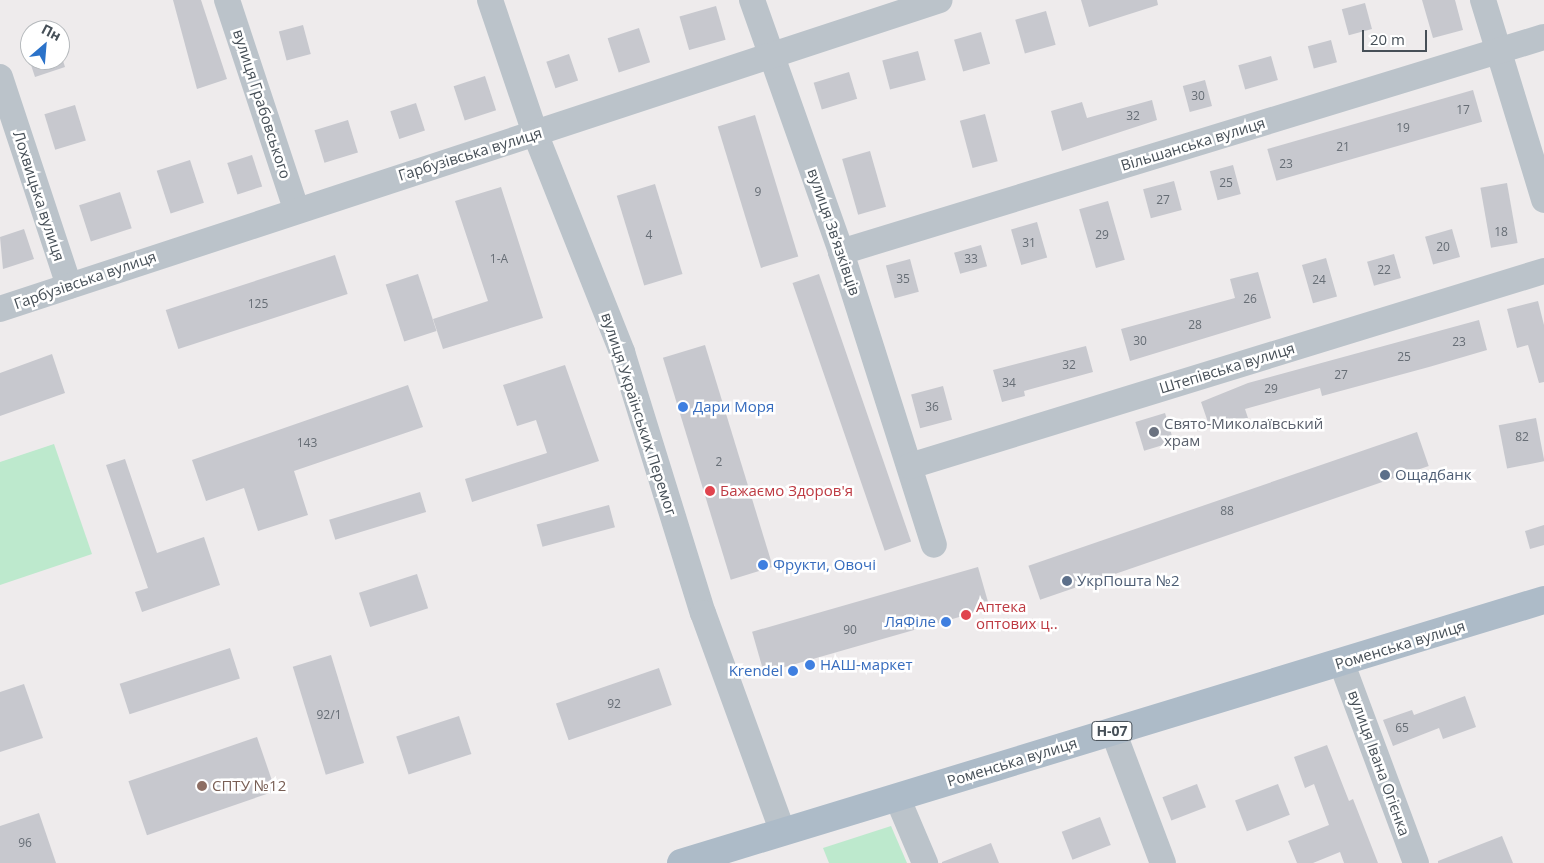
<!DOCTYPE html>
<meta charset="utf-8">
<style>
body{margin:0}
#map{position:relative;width:1544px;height:863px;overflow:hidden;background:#eeebec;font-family:"Open Sans",sans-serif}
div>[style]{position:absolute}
.green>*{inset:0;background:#bde9cd}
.building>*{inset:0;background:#c7c8ce;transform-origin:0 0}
.minor>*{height:26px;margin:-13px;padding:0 13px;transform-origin:13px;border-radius:13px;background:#bbc3ca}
.major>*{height:28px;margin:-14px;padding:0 14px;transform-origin:14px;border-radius:14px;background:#adbbc8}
.dots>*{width:14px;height:14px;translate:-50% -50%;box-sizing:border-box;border:2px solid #fff;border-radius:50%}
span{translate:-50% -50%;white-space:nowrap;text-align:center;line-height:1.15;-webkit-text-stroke:5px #fff;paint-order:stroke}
.number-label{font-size:12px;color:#666d75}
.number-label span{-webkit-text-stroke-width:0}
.shield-label span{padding:1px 4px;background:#fff;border:1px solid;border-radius:4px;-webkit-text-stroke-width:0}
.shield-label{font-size:14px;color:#464f57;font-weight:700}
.street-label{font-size:15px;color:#464f57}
.shop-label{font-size:15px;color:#366cbe}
.left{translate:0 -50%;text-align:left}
.right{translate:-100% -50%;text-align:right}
.worship-label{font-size:15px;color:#5b616d}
.service-label{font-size:15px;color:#4e5e75}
.health-label{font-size:15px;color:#be3a42}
.education-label{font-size:15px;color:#785e54}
.north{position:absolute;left:20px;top:20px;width:50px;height:50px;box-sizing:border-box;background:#fff;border:1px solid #b5b9bc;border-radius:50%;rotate:27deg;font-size:14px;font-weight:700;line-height:20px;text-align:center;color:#464f57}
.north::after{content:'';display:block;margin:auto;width:18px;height:22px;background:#2b72c9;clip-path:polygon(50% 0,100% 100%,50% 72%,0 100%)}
.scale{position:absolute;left:1362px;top:30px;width:65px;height:22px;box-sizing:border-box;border:2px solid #464f57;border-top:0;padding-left:6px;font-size:15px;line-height:18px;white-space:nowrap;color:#464f57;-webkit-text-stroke:4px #fff;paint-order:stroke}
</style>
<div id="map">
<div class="green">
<div style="clip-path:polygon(54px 444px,92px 554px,0 585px,0 462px)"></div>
<div style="clip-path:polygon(891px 826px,907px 863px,829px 863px,823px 848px)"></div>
</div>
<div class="building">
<div style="clip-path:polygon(173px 0,201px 0,227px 79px,197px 89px)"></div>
<div style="clip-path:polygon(1081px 0,1157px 0,1158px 5px,1089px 27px)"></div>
<div style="clip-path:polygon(1422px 0,1455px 0,1463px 30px,1433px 38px)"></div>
<div style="left:1365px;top:3px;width:27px;height:24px;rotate:75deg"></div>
<div style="left:716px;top:6px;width:35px;height:38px;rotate:74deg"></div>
<div style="left:1046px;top:11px;width:35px;height:32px;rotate:74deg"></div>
<div style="left:303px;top:25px;width:30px;height:25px;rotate:75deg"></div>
<div style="left:639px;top:28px;width:36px;height:33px;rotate:72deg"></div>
<div style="left:981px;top:32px;width:33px;height:28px;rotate:74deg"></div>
<div style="left:1331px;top:40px;width:23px;height:24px;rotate:75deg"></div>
<div style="clip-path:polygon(30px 45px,30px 60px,60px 60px,60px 51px,65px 67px,35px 77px,25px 47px)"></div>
<div style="left:918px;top:51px;width:30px;height:37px;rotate:75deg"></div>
<div style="left:569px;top:54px;width:28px;height:24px;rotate:71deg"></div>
<div style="left:1271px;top:56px;width:25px;height:34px;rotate:74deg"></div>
<div style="left:849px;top:72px;width:28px;height:37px;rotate:73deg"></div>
<div style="left:485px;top:76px;width:36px;height:33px;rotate:72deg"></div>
<div style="left:1205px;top:80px;width:27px;height:23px;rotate:75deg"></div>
<div style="left:1473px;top:90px;width:33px;height:214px;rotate:74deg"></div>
<div style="clip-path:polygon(1152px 100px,1157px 120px,1062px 151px,1051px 111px,1082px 102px,1087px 118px)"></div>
<div style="left:416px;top:103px;width:29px;height:27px;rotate:72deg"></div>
<div style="left:75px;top:105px;width:37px;height:32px;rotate:73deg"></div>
<div style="left:985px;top:114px;width:49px;height:26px;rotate:75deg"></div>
<div style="left:755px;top:115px;width:148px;height:39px;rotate:73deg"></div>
<div style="left:348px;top:120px;width:34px;height:35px;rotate:73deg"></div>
<div style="left:870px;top:151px;width:58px;height:29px;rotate:74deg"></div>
<div style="left:252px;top:155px;width:33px;height:26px;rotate:72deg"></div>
<div style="left:190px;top:160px;width:45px;height:35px;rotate:72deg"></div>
<div style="left:1233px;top:165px;width:30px;height:24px;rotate:75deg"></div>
<div style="left:1174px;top:181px;width:30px;height:32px;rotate:75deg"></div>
<div style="left:1507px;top:183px;width:61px;height:27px;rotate:80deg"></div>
<div style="left:655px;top:184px;width:94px;height:40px;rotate:73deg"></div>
<div style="clip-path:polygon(501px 187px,543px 318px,443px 349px,433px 319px,488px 301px,455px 201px)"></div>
<div style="left:120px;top:192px;width:38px;height:43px;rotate:72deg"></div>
<div style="left:1108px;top:201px;width:61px;height:30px;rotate:74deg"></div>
<div style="left:1037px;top:222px;width:37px;height:27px;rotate:74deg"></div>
<div style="clip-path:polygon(24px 229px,34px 259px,3px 269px,0 237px)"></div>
<div style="left:1452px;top:229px;width:29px;height:28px;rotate:74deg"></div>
<div style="left:981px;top:245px;width:22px;height:28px;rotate:74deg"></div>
<div style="left:1394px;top:254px;width:25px;height:28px;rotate:74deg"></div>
<div style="left:335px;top:255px;width:41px;height:178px;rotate:72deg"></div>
<div style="left:1326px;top:258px;width:40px;height:25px;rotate:74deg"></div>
<div style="left:910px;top:259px;width:34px;height:25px;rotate:75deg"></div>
<div style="clip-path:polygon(1258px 272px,1271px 318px,1130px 361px,1121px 329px,1235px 298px,1230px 279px)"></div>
<div style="left:418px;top:274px;width:60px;height:34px;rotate:72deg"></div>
<div style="left:819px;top:274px;width:283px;height:28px;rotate:71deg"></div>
<div style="clip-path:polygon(1538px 301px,1544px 325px,1544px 382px,1539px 383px,1528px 345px,1517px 348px,1507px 309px)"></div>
<div style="clip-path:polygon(1479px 320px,1487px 350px,1429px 367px,1322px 396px,1320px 388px,1245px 409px,1248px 418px,1211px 431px,1201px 402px,1248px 383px)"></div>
<div style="left:705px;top:345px;width:232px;height:44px;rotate:73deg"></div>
<div style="clip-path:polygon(1086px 346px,1093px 372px,1024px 391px,1025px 396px,1002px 402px,993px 370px)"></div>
<div style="clip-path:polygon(52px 354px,65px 393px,0 416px,0 373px)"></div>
<div style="clip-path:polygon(565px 365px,599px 461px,472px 502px,465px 479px,547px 453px,536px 420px,517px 426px,503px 385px)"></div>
<div style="clip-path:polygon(408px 385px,423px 427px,294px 471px,308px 515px,258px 531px,244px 488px,206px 501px,192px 460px)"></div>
<div style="left:943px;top:386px;width:35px;height:33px;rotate:75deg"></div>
<div style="left:1165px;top:413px;width:30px;height:31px;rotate:73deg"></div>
<div style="left:1536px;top:418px;width:44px;height:38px;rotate:79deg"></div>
<div style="left:1417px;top:432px;width:36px;height:411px;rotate:71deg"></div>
<div style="clip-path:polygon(125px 459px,157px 553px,204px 537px,220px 585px,142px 612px,135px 592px,148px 588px,106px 465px)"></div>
<div style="left:420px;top:492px;width:21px;height:95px;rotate:73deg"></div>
<div style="left:609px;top:505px;width:23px;height:75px;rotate:75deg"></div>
<div style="clip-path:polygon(1544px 525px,1544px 545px,1530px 549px,1525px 531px)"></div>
<div style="left:978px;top:567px;width:43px;height:235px;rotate:74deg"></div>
<div style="left:417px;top:574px;width:36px;height:61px;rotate:72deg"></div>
<div style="left:230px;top:648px;width:32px;height:116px;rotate:72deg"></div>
<div style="left:331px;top:655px;width:113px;height:40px;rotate:73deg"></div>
<div style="left:659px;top:668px;width:39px;height:109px;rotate:71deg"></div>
<div style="clip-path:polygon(24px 684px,43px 738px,0 752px,0 692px)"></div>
<div style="clip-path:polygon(1465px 696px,1476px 727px,1443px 739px,1439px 728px,1393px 746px,1383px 720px,1412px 710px,1414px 715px)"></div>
<div style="left:459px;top:716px;width:40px;height:66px;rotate:72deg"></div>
<div style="left:257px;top:737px;width:57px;height:136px;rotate:71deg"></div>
<div style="clip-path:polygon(1327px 745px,1349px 801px,1353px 799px,1378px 863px,1344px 863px,1340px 852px,1313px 863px,1297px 863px,1288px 841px,1329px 825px,1314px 784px,1305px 788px,1294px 757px)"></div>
<div style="left:1197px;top:784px;width:25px;height:37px;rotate:69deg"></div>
<div style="left:1278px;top:784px;width:33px;height:46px;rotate:69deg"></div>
<div style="clip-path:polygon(39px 813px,56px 863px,0 863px,0 826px)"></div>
<div style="left:1100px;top:817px;width:30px;height:41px;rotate:69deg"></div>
<div style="clip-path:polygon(1502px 836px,1513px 863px,1438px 863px,1438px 861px)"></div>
<div style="clip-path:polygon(991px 843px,999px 863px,942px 863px,942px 862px)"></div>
</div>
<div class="minor">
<div style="left:227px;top:0;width:220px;rotate:71.7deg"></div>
<div style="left:490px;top:0;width:140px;rotate:71.3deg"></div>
<div style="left:535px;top:133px;width:236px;rotate:68.3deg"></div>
<div style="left:622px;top:352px;width:273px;rotate:72.8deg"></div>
<div style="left:703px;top:613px;width:231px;rotate:70deg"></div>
<div style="left:752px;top:0;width:267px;rotate:70.5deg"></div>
<div style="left:841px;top:252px;width:307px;rotate:72.4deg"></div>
<div style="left:1483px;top:0;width:209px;rotate:73deg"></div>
<div style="left:0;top:77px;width:220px;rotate:71.7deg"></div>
<div style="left:841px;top:252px;width:735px;rotate:-17.01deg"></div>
<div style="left:0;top:309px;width:989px;rotate:-18.2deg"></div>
<div style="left:910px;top:466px;width:663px;rotate:-17.1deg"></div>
<div style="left:1342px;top:664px;width:212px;rotate:69.6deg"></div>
<div style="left:1113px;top:731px;width:141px;rotate:69.3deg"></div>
<div style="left:897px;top:797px;width:72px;rotate:67deg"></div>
</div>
<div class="major">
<div style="left:681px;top:863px;width:902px;rotate:-16.95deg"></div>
</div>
<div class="dots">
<div style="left:683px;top:407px;background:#3f7fe0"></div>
<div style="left:1154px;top:432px;background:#6b7280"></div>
<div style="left:1385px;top:475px;background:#5c6f8a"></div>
<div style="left:710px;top:491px;background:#e0444e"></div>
<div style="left:763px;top:565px;background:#3f7fe0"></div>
<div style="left:1067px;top:581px;background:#5c6f8a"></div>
<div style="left:966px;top:615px;background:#e0444e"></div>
<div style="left:946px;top:622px;background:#3f7fe0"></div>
<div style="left:810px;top:665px;background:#3f7fe0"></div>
<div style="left:793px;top:671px;background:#3f7fe0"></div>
<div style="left:202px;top:786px;background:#8d6e63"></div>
</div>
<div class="number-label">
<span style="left:1198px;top:96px">30</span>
<span style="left:1463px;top:110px">17</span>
<span style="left:1133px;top:116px">32</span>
<span style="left:1403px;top:128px">19</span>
<span style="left:1343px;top:147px">21</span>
<span style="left:1286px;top:164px">23</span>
<span style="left:1226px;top:183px">25</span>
<span style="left:758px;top:192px">9</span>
<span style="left:1163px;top:200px">27</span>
<span style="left:1501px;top:232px">18</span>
<span style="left:649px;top:235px">4</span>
<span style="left:1102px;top:235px">29</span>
<span style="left:1029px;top:243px">31</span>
<span style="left:1443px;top:247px">20</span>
<span style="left:499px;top:259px">1-А</span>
<span style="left:971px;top:259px">33</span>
<span style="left:1384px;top:270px">22</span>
<span style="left:903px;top:279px">35</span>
<span style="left:1319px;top:280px">24</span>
<span style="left:1250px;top:299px">26</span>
<span style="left:258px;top:304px">125</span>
<span style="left:1195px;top:325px">28</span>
<span style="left:1140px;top:341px">30</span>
<span style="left:1459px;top:342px">23</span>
<span style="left:1404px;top:357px">25</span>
<span style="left:1069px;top:365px">32</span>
<span style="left:1341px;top:375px">27</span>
<span style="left:1009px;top:383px">34</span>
<span style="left:1271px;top:389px">29</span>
<span style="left:932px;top:407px">36</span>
<span style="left:1522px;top:437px">82</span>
<span style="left:307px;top:443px">143</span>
<span style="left:719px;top:462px">2</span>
<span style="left:1227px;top:511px">88</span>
<span style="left:850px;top:630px">90</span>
<span style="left:614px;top:704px">92</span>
<span style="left:329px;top:715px">92/1</span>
<span style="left:1402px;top:728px">65</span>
<span style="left:25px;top:843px">96</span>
</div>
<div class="shield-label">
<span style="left:1112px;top:731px">Н-07</span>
</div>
<div class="street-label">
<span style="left:262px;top:104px;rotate:72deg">вулиця Грабовського</span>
<span style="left:1193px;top:144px;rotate:-17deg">Вільшанська вулиця</span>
<span style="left:470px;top:154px;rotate:-17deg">Гарбузівська вулиця</span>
<span style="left:39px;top:196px;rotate:72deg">Лохвицька вулиця</span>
<span style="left:834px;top:232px;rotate:71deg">вулиця Звʼязківців</span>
<span style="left:85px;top:280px;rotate:-19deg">Гарбузівська вулиця</span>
<span style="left:1227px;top:368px;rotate:-17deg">Штепівська вулиця</span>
<span style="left:639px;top:414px;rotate:72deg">вулиця Українських Перемог</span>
<span style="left:1400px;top:645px;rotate:-17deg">Роменська вулиця</span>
<span style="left:1012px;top:762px;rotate:-17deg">Роменська вулиця</span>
<span style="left:1379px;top:763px;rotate:70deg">вулиця Івана Огієнка</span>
</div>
<div class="shop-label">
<span class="left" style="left:693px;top:407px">Дари Моря</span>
<span class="left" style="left:773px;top:565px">Фрукти, Овочі</span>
<span class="right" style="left:936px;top:622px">ЛяФіле</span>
<span class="left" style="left:820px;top:665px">НАШ-маркет</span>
<span class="right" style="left:783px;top:671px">Krendel</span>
</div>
<div class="worship-label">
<span class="left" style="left:1164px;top:432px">Свято-Миколаївський<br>храм</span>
</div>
<div class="service-label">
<span class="left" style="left:1395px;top:475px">Ощадбанк</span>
<span class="left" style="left:1077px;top:581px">УкрПошта №2</span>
</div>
<div class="health-label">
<span class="left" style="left:720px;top:491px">Бажаємо Здоров'я</span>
<span class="left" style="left:976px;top:615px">Аптека<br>оптових ц..</span>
</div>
<div class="education-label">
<span class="left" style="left:212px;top:786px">СПТУ №12</span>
</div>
<div class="north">Пн</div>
<div class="scale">20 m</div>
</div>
